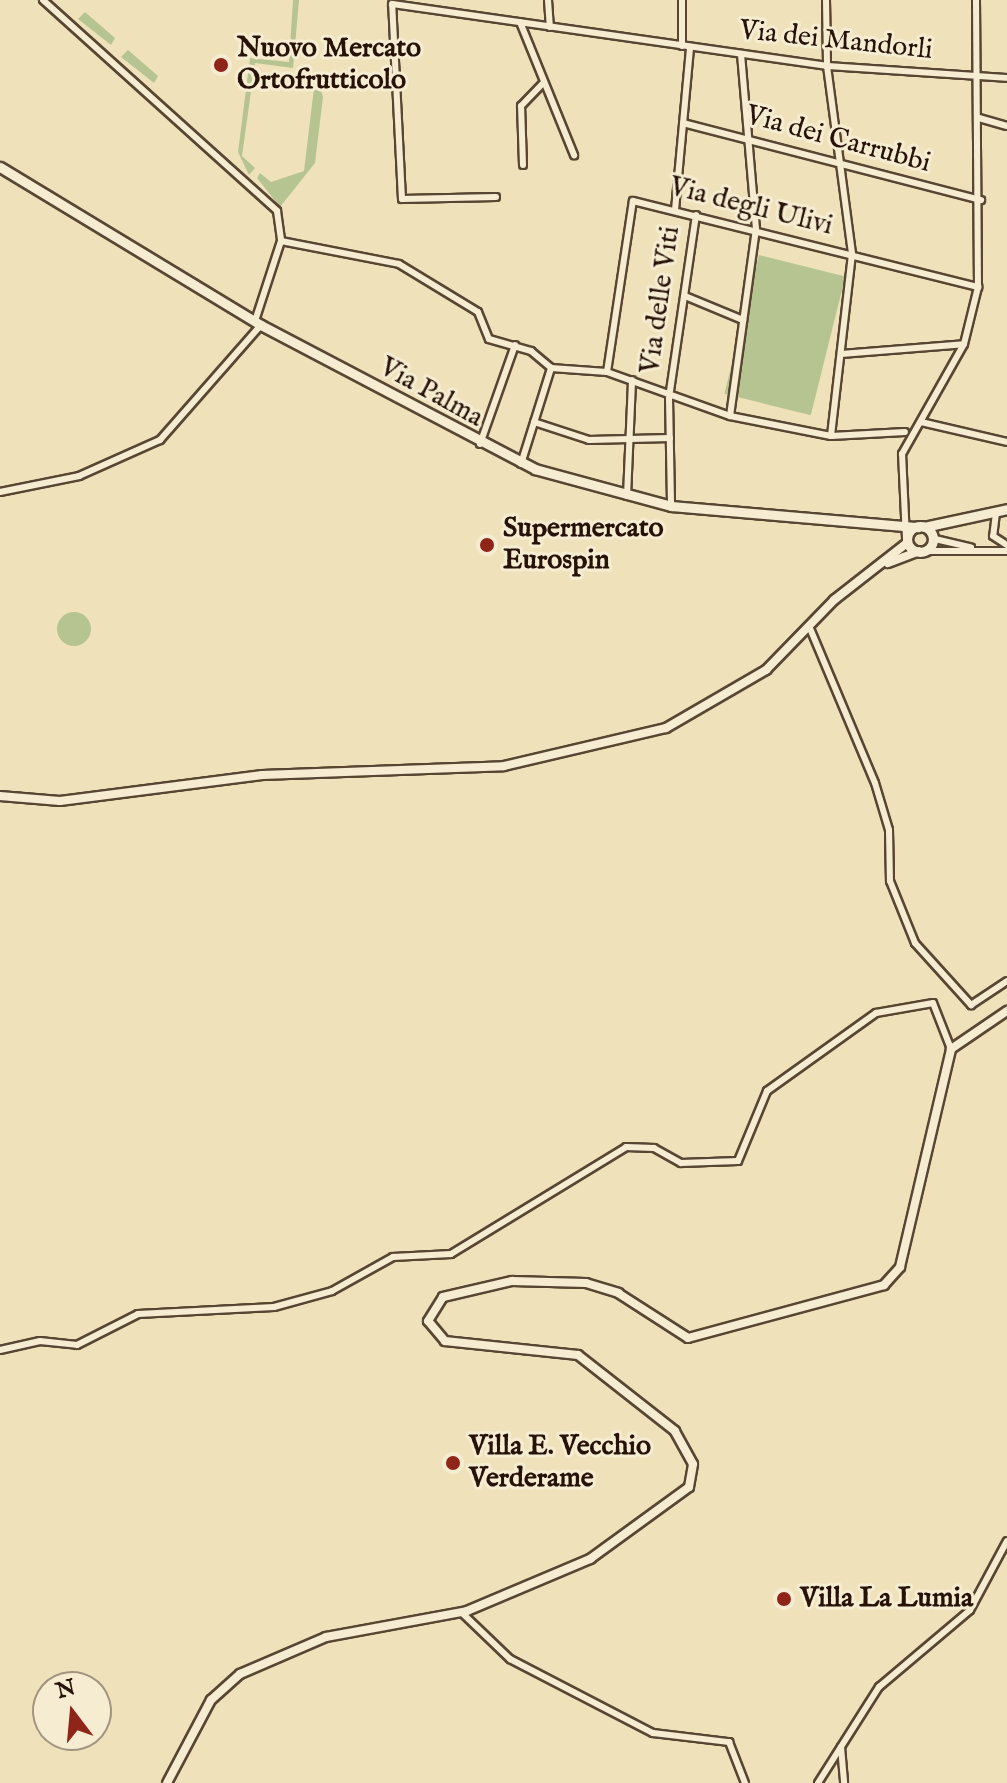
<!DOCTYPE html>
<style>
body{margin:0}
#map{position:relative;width:1007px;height:1783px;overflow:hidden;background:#efe2ba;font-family:"IM FELL English",serif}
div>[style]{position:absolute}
.green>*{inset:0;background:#b6c492;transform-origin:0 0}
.round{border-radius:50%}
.roads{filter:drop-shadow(2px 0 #584633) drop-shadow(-2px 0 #584633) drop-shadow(0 2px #584633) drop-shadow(0 -2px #584633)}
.minor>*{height:6px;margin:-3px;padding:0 3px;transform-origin:3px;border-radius:3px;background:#f5ecd2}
.tertiary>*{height:8px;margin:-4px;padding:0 4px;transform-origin:4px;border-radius:4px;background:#f5ecd2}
.secondary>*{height:9px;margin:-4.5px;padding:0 4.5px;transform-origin:4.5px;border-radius:4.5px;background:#f5ecd2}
.secondary>.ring{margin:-4.5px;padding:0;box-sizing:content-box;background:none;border:9px solid #f5ecd2;border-radius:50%}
.dots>*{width:22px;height:22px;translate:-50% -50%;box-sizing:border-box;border:4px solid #f5ecd2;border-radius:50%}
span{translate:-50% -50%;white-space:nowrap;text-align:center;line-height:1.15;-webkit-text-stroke:6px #f5ecd2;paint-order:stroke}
.street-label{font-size:28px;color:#261206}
.poi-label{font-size:28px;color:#261206;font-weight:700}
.left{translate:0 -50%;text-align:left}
.north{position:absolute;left:32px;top:1671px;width:80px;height:80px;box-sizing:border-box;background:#f5ecd2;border:2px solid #a29580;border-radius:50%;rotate:344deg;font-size:22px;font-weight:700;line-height:32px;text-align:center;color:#261206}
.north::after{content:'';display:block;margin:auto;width:28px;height:36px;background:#8f2418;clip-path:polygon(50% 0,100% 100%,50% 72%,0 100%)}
</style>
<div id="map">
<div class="green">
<div style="clip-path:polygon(293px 0,299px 0,293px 68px,255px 63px,242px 156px,255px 168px,249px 175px,238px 152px,250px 58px,289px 62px)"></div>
<div style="clip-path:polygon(85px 12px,115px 38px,111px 45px,78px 19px)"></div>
<div style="clip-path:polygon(128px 50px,158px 76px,154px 83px,121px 57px)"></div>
<div style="clip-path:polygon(316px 71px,323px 97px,315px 163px,280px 207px,257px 178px,260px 173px,271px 182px,304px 171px)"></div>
<div style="left:759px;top:255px;width:89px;height:143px;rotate:14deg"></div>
<div class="round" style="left:57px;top:612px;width:34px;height:34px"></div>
</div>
<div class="roads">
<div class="minor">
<div style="left:43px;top:0;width:315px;rotate:42deg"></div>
<div style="left:277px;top:211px;width:30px;rotate:82deg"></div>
<div style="left:281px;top:241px;width:84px;rotate:108deg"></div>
<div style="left:548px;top:0;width:27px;rotate:86deg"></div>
<div style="left:682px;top:0;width:46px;rotate:90deg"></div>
<div style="left:826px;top:0;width:66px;rotate:89.1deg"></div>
<div style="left:827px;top:66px;width:190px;rotate:82.4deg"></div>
<div style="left:852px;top:254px;width:183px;rotate:96.6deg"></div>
<div style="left:520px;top:22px;width:144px;rotate:67.9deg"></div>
<div style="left:979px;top:118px;width:29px;rotate:16deg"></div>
<div style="left:683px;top:123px;width:308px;rotate:14.5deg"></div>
<div style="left:523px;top:165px;width:59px;rotate:-91.9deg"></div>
<div style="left:521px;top:106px;width:33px;rotate:-46deg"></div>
<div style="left:496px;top:197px;width:94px;rotate:178.8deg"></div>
<div style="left:402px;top:199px;width:195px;rotate:-92.9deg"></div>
<div style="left:392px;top:4px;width:439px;rotate:8.1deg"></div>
<div style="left:827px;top:66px;width:180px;rotate:3.8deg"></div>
<div style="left:675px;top:210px;width:164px;rotate:-84.7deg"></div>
<div style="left:281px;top:241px;width:120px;rotate:11deg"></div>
<div style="left:399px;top:264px;width:92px;rotate:31.3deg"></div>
<div style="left:478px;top:312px;width:29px;rotate:68deg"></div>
<div style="left:489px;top:339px;width:44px;rotate:15.9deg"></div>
<div style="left:531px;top:351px;width:26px;rotate:40deg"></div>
<div style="left:685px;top:296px;width:63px;rotate:22.5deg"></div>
<div style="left:841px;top:354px;width:123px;rotate:-4.6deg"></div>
<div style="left:551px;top:368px;width:56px;rotate:4.1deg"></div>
<div style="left:607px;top:372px;width:131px;rotate:19.7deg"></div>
<div style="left:730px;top:416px;width:103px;rotate:11.2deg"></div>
<div style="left:831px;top:436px;width:74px;rotate:-3.1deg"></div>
<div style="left:607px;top:372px;width:173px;rotate:-81.4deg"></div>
<div style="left:633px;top:201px;width:356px;rotate:14deg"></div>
<div style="left:670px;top:391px;width:178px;rotate:-81.6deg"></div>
<div style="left:669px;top:398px;width:108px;rotate:88.9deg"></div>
<div style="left:730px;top:416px;width:189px;rotate:-82.1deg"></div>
<div style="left:756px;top:229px;width:176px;rotate:-94.9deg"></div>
<div style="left:534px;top:422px;width:58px;rotate:18.1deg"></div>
<div style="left:589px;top:440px;width:81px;rotate:-1.4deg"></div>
<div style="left:921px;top:422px;width:88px;rotate:13.1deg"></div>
<div style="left:480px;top:444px;width:105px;rotate:-70.5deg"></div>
<div style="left:521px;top:464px;width:101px;rotate:-72.6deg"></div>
<div style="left:0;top:492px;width:81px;rotate:-11.4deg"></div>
<div style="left:79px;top:476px;width:89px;rotate:-24deg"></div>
<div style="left:160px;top:440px;width:153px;rotate:-48.7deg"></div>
<div style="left:627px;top:496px;width:116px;rotate:-87.5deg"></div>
<div style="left:996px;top:513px;width:23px;rotate:97deg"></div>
<div style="left:993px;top:536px;width:17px;rotate:33deg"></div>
<div style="left:906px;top:538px;width:84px;rotate:-92.7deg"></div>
<div style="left:902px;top:454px;width:126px;rotate:-60.6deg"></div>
<div style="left:964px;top:344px;width:59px;rotate:-76.2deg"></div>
<div style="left:978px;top:287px;width:287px;rotate:-90.4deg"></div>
<div style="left:935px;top:539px;width:37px;rotate:13deg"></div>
<div style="left:921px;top:551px;width:86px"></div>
<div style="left:809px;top:626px;width:170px;rotate:67.2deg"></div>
<div style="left:875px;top:783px;width:49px;rotate:73.4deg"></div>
<div style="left:889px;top:830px;width:51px;rotate:88.9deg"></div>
<div style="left:890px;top:881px;width:67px;rotate:68deg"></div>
<div style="left:915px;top:943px;width:84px;rotate:47.9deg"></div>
<div style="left:971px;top:1005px;width:43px;rotate:-33.7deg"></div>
<div style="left:0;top:1350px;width:41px;rotate:-12.7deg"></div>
<div style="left:40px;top:1341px;width:37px;rotate:6deg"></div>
<div style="left:77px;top:1345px;width:68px;rotate:-26.9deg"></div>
<div style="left:138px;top:1314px;width:136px;rotate:-2.9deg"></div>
<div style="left:274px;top:1307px;width:60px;rotate:-15.4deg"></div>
<div style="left:332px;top:1291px;width:70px;rotate:-29.1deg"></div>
<div style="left:393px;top:1257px;width:58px;rotate:-3deg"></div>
<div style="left:451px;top:1254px;width:205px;rotate:-31.4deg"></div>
<div style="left:626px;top:1147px;width:28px;rotate:2deg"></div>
<div style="left:654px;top:1148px;width:31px;rotate:29deg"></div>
<div style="left:681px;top:1163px;width:57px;rotate:-2deg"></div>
<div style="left:738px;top:1161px;width:76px;rotate:-67.5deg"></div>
<div style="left:767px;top:1091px;width:134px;rotate:-35.6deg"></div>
<div style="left:876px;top:1013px;width:58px;rotate:-10deg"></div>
<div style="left:933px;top:1003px;width:49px;rotate:68.6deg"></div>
<div style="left:461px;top:1612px;width:68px;rotate:43.8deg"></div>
<div style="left:510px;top:1659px;width:161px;rotate:27.4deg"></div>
<div style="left:653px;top:1733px;width:77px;rotate:6.8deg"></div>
<div style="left:729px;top:1742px;width:44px;rotate:68.7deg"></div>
<div style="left:841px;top:1747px;width:36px;rotate:85deg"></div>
<div style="left:818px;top:1783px;width:114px;rotate:-57.6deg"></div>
<div style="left:879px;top:1687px;width:119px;rotate:-40.2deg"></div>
<div style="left:970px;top:1610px;width:78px;rotate:-61.8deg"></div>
</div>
<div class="tertiary">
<div style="left:888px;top:563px;width:33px;rotate:-21deg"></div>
<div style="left:0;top:796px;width:60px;rotate:4.8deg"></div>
<div style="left:60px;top:801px;width:204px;rotate:-7.3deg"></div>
<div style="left:262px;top:775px;width:242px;rotate:-2.1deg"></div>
<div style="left:504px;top:766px;width:166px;rotate:-13.2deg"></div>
<div style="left:666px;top:728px;width:116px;rotate:-30.1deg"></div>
<div style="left:766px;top:670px;width:98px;rotate:-45.8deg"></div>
<div style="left:834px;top:600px;width:93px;rotate:-38deg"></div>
<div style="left:167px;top:1783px;width:94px;rotate:-62.1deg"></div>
<div style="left:211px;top:1700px;width:39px;rotate:-42deg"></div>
<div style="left:240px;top:1674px;width:94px;rotate:-23.3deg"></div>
<div style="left:326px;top:1637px;width:143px;rotate:-10.4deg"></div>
<div style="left:467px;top:1611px;width:134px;rotate:-22.9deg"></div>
<div style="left:590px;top:1559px;width:122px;rotate:-36deg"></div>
<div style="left:689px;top:1487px;width:23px;rotate:-80deg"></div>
<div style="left:693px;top:1464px;width:38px;rotate:-119deg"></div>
<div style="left:675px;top:1431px;width:123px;rotate:-141.9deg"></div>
<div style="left:578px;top:1355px;width:134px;rotate:-174deg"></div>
<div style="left:445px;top:1341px;width:26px;rotate:-130deg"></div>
<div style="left:428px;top:1321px;width:28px;rotate:-58deg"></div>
<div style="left:443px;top:1297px;width:71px;rotate:-13.1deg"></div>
<div style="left:512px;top:1281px;width:74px;rotate:1.5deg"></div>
<div style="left:586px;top:1283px;width:34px;rotate:17deg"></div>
<div style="left:618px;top:1293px;width:83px;rotate:32.7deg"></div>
<div style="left:688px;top:1338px;width:203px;rotate:-15.1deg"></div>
<div style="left:884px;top:1285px;width:24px;rotate:-48deg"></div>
<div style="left:900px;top:1267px;width:224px;rotate:-76.8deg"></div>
<div style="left:951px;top:1049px;width:68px;rotate:-34.2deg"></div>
</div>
<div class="secondary">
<div style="left:0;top:167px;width:305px;rotate:31.2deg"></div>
<div style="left:261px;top:325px;width:310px;rotate:27.7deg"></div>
<div style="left:535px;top:469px;width:141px;rotate:15.2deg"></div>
<div style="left:671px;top:506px;width:248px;rotate:4.9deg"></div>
<div class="ring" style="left:907px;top:526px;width:17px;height:17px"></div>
<div style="left:924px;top:527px;width:85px;rotate:-12.2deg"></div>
</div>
</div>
<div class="dots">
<div style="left:221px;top:65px;background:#8f2418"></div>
<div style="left:487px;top:545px;background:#8f2418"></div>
<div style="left:453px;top:1463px;background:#8f2418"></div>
<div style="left:784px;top:1599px;background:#8f2418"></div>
</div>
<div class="street-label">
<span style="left:836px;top:41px;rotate:6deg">Via dei Mandorli</span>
<span style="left:838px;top:140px;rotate:15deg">Via dei Carrubbi</span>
<span style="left:751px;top:207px;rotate:14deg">Via degli Ulivi</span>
<span style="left:661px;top:300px;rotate:-82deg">Via delle Viti</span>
<span style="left:431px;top:393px;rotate:29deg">Via Palma</span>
</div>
<div class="poi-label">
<span class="left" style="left:237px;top:65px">Nuovo Mercato<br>Ortofrutticolo</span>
<span class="left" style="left:503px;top:545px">Supermercato<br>Eurospin</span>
<span class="left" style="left:469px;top:1463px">Villa E. Vecchio<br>Verderame</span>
<span class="left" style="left:800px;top:1599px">Villa La Lumia</span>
</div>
<div class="north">N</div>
</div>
